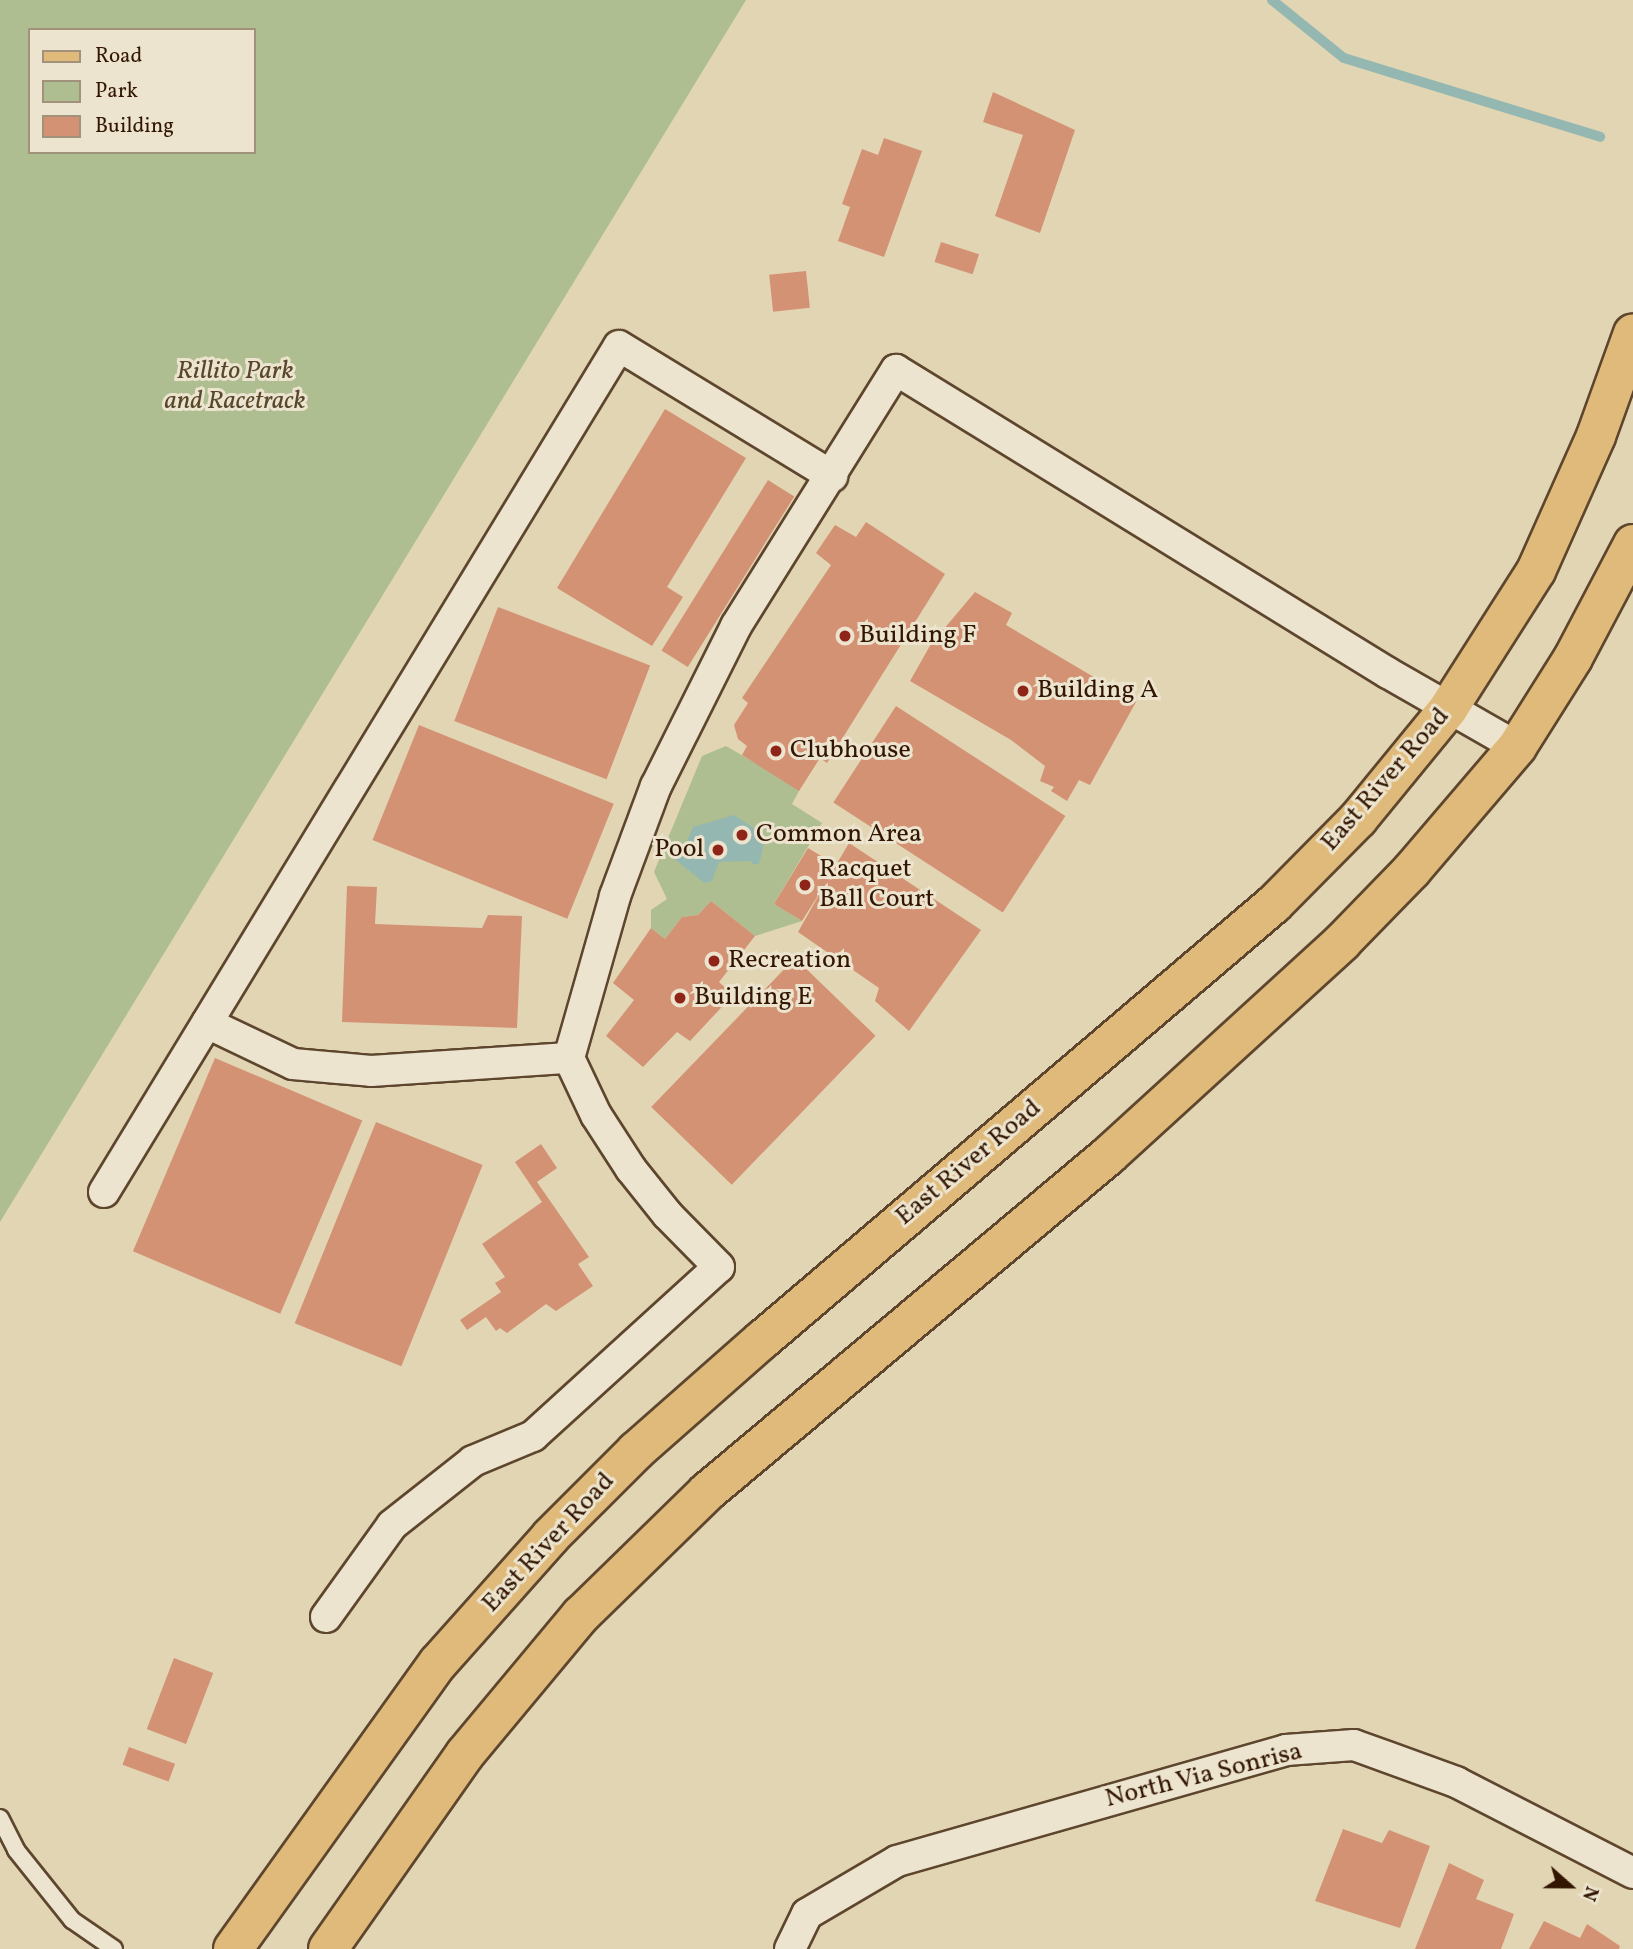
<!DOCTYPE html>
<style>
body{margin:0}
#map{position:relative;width:1633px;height:1949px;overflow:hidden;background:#e1d5b3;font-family:Vollkorn,serif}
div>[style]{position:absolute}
.green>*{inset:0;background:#aebe90}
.water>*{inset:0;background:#94b8b1}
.stream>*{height:10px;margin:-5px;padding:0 5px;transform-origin:5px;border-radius:5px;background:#94b8b1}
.building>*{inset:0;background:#d49275;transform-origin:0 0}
.roads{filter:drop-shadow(2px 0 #5e462e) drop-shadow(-2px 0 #5e462e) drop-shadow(0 2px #5e462e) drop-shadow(0 -2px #5e462e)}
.service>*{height:16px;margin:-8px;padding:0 8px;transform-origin:8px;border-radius:8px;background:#ece4ce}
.minor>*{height:30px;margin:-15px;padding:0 15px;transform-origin:15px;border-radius:15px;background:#ece4ce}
.primary>*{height:38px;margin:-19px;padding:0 19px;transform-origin:19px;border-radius:19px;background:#e0ba7a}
.dots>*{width:19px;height:19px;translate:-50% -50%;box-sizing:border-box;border:4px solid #ece4ce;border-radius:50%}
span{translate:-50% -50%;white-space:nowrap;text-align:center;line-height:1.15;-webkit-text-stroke:6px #ece4ce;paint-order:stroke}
.park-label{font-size:26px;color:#57482d;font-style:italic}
.poi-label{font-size:26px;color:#321602}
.left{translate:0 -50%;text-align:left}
.right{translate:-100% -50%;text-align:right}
.street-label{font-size:26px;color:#321602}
.legend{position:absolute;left:28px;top:28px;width:228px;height:126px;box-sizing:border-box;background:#ece4ce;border:2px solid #a2927c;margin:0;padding:9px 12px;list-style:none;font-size:21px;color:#321602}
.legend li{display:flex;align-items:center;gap:14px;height:35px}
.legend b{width:35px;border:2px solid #a2927c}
.north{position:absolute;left:1535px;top:1851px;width:70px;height:70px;-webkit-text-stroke:5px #ece4ce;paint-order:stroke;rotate:111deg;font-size:19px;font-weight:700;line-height:28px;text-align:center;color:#321602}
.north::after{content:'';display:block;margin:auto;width:24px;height:32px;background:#321602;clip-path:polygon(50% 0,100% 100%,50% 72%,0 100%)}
</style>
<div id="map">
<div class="green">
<div style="clip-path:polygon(evenodd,0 0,746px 0,0 1222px,0 0,30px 30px,254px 30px,254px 152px,30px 152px,30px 30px)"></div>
<div style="clip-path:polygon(726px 746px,800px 789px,792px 804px,822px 823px,774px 904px,802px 921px,755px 936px,711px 901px,698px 915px,682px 917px,665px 939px,651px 928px,651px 910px,667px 899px,654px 872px,702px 756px)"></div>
</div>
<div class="water">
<div style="clip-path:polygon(734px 815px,766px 836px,759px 864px,752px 864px,752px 861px,719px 862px,712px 881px,704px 883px,671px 856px,676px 844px,686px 843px,693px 827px)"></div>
</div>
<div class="stream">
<div style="left:1272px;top:0;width:92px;rotate:38.9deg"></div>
<div style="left:1344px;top:58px;width:268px;rotate:17.1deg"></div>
</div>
<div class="building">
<div style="clip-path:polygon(993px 92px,1075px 130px,1040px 233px,995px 216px,1023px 135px,983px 122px)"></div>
<div style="clip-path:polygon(884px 138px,922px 151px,884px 257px,838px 241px,850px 207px,842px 204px,862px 149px,878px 155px)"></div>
<div style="left:941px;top:242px;width:40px;height:21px;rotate:18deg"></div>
<div style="left:806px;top:271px;width:37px;height:37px;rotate:84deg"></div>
<div style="clip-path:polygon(665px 409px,746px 458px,667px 587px,683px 597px,652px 646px,557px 588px)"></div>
<div style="left:768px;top:480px;width:31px;height:201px;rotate:32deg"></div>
<div style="clip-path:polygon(866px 522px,945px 574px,827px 763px,820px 758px,799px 791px,742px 755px,747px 746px,738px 739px,734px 725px,748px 703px,742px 698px,831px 565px,816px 553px,835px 525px,856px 537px)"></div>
<div style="clip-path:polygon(975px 592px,1012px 613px,1006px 625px,1136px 702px,1090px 785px,1079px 780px,1067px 801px,1051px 791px,1054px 787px,1040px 781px,1045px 766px,1011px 740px,910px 681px,940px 628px,943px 630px)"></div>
<div style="left:498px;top:607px;width:163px;height:122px;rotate:21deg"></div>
<div style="left:896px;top:706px;width:202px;height:115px;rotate:33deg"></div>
<div style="left:419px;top:725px;width:210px;height:124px;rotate:22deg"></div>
<div style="clip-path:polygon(849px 843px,981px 930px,909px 1031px,875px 1001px,879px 988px,798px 932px,824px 886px,802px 921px,774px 904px,808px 848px,836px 865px)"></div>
<div style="clip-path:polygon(347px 886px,377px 887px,375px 924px,482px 928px,488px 915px,522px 916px,517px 1028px,342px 1022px)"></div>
<div style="clip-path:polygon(711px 901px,755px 936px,719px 982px,733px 995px,690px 1041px,677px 1032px,643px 1067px,606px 1036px,634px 1000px,613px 983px,651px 928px,665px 939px,682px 917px,698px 915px)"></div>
<div style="left:795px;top:958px;width:112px;height:207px;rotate:44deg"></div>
<div style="left:215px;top:1058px;width:160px;height:210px;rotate:23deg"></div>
<div style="left:376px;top:1122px;width:115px;height:217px;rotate:22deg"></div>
<div style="clip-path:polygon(541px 1144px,557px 1168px,537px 1182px,589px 1257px,578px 1264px,593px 1286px,556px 1311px,546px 1304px,507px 1333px,500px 1328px,496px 1331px,486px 1317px,467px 1330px,460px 1320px,501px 1292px,495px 1283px,505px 1277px,482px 1244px,542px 1202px,515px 1162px)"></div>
<div style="left:174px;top:1658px;width:42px;height:76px;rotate:21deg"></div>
<div style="left:129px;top:1747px;width:49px;height:19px;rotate:20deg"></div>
<div style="clip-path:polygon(1343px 1829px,1382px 1843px,1389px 1830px,1430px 1846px,1400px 1928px,1315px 1901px)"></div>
<div style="clip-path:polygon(1449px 1863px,1484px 1880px,1476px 1899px,1514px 1914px,1501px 1949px,1415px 1949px)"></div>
<div style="clip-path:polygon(1544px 1921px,1580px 1938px,1587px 1924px,1620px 1946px,1619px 1949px,1529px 1949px)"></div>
</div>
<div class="roads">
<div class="service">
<div style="left:0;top:1818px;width:36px;rotate:63deg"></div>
<div style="left:16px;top:1850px;width:90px;rotate:51.3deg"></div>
<div style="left:72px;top:1920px;width:51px;rotate:34.6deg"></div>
</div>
<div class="minor">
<div style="left:207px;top:1023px;width:95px;rotate:25.5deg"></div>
<div style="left:293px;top:1064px;width:78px;rotate:5.1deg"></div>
<div style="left:371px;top:1071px;width:198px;rotate:-3.8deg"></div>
<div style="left:104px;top:1192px;width:990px;rotate:-58.67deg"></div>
<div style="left:619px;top:346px;width:250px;rotate:31.4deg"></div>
<div style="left:326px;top:1617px;width:113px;rotate:-54.3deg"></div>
<div style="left:392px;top:1525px;width:103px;rotate:-38.3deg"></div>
<div style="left:473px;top:1461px;width:65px;rotate:-22.6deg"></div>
<div style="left:533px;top:1436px;width:251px;rotate:-42.3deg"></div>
<div style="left:719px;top:1267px;width:74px;rotate:-134.5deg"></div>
<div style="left:667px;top:1214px;width:58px;rotate:-128.7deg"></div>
<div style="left:631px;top:1169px;width:64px;rotate:-122.9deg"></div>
<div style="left:596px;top:1115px;width:63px;rotate:-115.3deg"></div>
<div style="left:569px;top:1058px;width:168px;rotate:-74.1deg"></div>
<div style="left:615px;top:896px;width:117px;rotate:-69.6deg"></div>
<div style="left:656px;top:786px;width:179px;rotate:-63.4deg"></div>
<div style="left:736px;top:626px;width:302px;rotate:-58deg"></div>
<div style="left:896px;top:370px;width:578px;rotate:31.63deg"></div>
<div style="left:1388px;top:673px;width:149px;rotate:29.8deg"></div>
<div style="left:790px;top:1949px;width:39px;rotate:-64deg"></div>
<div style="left:807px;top:1914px;width:104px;rotate:-30.5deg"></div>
<div style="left:897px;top:1861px;width:405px;rotate:-15.9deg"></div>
<div style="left:1286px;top:1750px;width:68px;rotate:-4.2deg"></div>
<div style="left:1354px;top:1745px;width:109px;rotate:19.9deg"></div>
<div style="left:1456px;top:1782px;width:199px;rotate:27.2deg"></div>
</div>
<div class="primary">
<div style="left:233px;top:1949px;width:352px;rotate:-54.4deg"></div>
<div style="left:438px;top:1663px;width:170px;rotate:-48.3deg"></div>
<div style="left:551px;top:1536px;width:120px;rotate:-45deg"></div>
<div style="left:636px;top:1451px;width:168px;rotate:-41.4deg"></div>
<div style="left:762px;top:1340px;width:672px;rotate:-40.42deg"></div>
<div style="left:1274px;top:904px;width:120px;rotate:-45.3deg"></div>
<div style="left:1358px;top:819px;width:142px;rotate:-50.7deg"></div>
<div style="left:1448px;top:709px;width:164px;rotate:-57.5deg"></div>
<div style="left:1536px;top:571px;width:148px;rotate:-66deg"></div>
<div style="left:1596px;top:436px;width:109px;rotate:-70.2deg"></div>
<div style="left:328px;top:1949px;width:238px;rotate:-54.9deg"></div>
<div style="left:465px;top:1754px;width:181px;rotate:-50.2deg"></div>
<div style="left:581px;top:1615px;width:176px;rotate:-44.3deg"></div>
<div style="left:707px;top:1492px;width:525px;rotate:-39.97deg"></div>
<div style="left:1109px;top:1155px;width:316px;rotate:-42.4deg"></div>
<div style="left:1342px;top:942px;width:100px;rotate:-45.8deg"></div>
<div style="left:1412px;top:870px;width:162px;rotate:-49.5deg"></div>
<div style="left:1517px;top:747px;width:105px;rotate:-57.8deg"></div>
<div style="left:1573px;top:658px;width:129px;rotate:-62.2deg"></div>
</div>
</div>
<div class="dots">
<div style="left:845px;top:636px;background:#8f2418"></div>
<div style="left:1023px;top:691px;background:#8f2418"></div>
<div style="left:776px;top:751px;background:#8f2418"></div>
<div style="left:742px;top:835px;background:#8f2418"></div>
<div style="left:718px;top:850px;background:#8f2418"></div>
<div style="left:805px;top:885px;background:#8f2418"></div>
<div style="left:714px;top:961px;background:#8f2418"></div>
<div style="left:680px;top:998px;background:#8f2418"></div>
</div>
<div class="park-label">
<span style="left:235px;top:387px">Rillito Park<br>and Racetrack</span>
</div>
<div class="poi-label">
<span class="left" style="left:859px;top:636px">Building F</span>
<span class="left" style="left:1037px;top:691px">Building A</span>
<span class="left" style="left:790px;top:751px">Clubhouse</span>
<span class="left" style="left:756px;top:835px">Common Area</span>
<span class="right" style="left:704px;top:850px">Pool</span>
<span class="left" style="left:819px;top:885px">Racquet<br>Ball Court</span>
<span class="left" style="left:728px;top:961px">Recreation</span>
<span class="left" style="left:694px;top:998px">Building E</span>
</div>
<div class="street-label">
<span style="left:1386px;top:780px;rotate:-49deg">East River Road</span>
<span style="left:969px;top:1163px;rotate:-40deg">East River Road</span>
<span style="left:549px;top:1543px;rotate:-47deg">East River Road</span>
<span style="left:1204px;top:1776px;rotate:-14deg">North Via Sonrisa</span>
</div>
<ul class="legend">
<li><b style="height:9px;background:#e0ba7a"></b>Road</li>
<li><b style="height:19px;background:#aebe90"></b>Park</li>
<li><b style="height:19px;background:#d49275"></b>Building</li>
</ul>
<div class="north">N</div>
</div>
